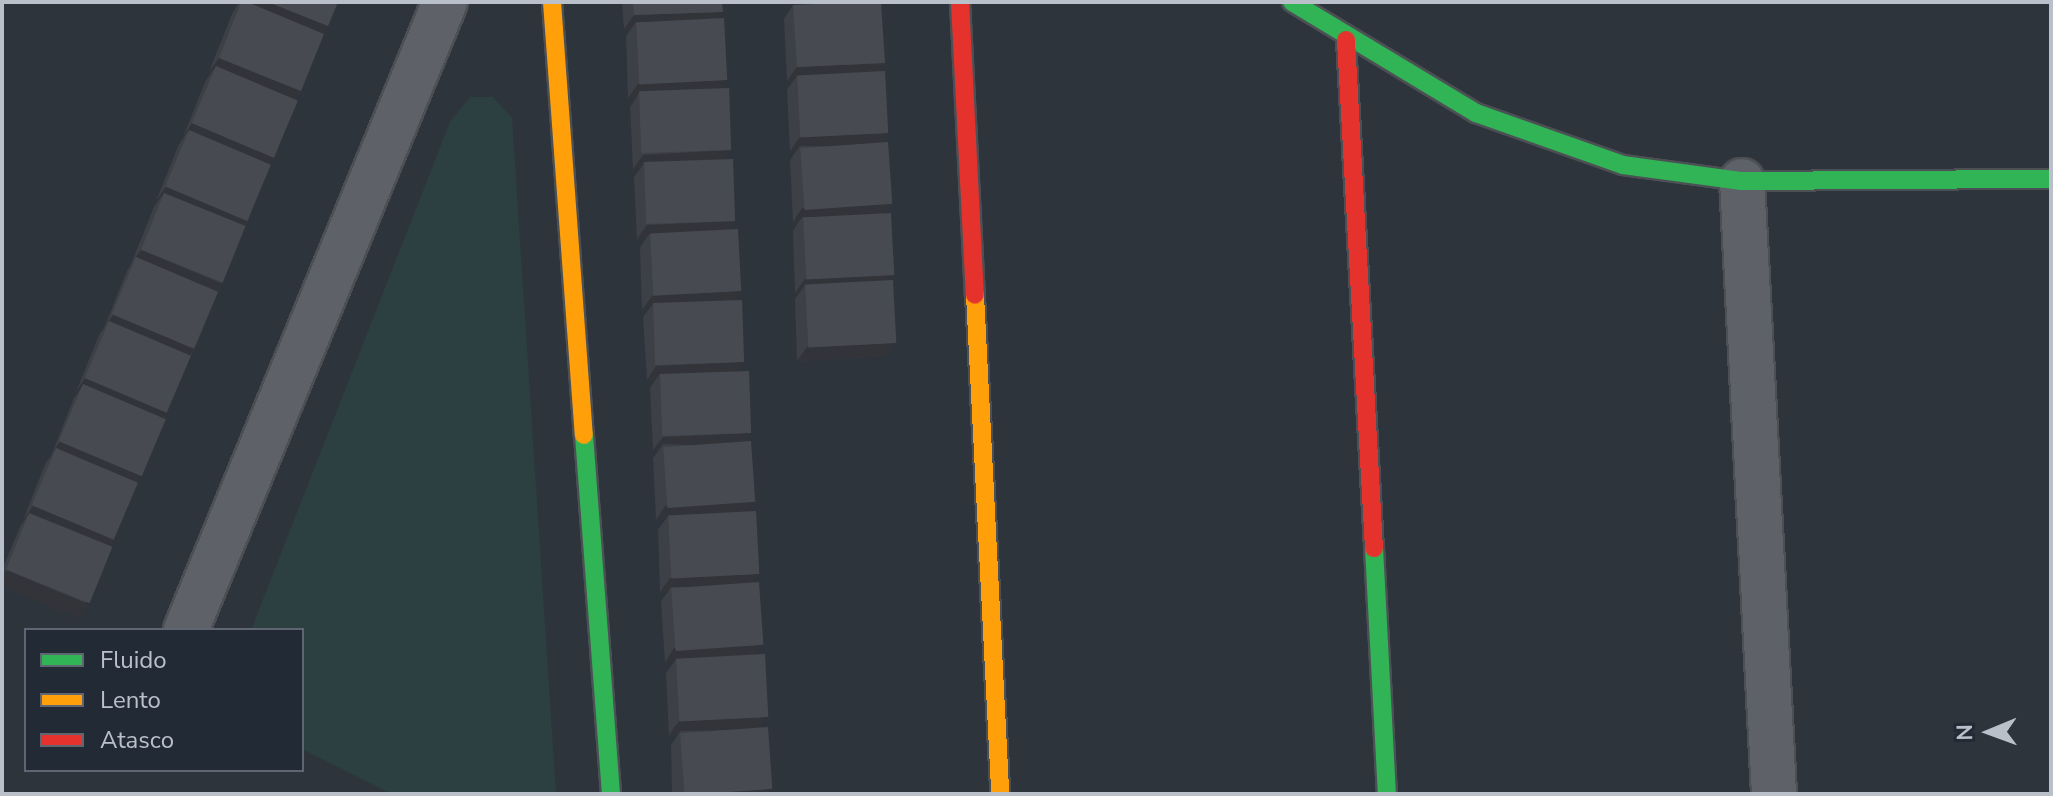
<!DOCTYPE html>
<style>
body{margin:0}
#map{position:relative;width:2053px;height:796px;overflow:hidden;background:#2e343b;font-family:"Nunito Sans",sans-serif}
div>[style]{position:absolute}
.green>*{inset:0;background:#2c3f41}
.roads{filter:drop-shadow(2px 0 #4c5055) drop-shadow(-2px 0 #4c5055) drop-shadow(0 2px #4c5055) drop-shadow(0 -2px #4c5055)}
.street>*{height:44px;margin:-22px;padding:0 22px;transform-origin:22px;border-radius:22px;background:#5e6268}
.fast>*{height:18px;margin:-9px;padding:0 9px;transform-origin:9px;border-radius:9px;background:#30b455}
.slow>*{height:18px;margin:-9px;padding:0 9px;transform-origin:9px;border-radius:9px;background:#ff9f0a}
.jam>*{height:18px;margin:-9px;padding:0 9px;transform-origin:9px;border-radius:9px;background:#e5322d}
.wall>*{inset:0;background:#3d4046}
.shaded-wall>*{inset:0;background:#323439}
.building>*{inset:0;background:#474b51;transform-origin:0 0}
span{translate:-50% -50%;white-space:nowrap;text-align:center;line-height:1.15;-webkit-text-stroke:8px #222a35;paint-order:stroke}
.frame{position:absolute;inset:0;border:4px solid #bac0ca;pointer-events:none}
.legend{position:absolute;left:24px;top:628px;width:280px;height:144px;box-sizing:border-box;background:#222a35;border:2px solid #5f6671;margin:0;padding:10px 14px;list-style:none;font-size:24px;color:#bac0ca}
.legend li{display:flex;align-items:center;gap:16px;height:40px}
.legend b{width:40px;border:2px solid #5f6671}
.north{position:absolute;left:1949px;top:692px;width:80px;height:80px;-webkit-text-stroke:6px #222a35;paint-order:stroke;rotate:269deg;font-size:22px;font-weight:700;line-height:32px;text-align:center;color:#bac0ca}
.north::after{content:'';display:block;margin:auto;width:28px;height:36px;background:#bac0ca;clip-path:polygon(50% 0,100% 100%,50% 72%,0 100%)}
</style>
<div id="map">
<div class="green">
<div style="clip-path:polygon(470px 97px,493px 97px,512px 118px,556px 794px,392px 794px,302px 749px,302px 630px,251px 630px,450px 122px)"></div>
</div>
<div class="roads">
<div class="street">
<div style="left:1742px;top:181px;width:614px;rotate:87.01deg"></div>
<div style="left:186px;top:630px;width:679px;rotate:-67.59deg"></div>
</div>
<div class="fast">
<div style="left:1292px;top:2px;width:215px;rotate:31.1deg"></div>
<div style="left:1476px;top:113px;width:156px;rotate:19.5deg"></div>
<div style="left:1623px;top:165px;width:120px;rotate:7.7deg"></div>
<div style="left:1742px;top:181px;width:309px;rotate:-0.4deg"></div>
<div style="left:584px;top:435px;width:360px;rotate:85.7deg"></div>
<div style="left:1374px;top:548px;width:246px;rotate:87deg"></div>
</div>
<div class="slow">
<div style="left:552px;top:2px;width:434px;rotate:85.8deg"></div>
<div style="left:975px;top:295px;width:500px;rotate:87.1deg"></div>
</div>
<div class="jam">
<div style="left:960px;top:2px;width:293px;rotate:87.1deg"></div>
<div style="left:1346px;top:40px;width:509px;rotate:86.85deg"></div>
</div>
</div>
<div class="wall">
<div style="clip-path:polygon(239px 2px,338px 2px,323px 34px,301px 91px,295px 99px,275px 157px,270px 163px,248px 221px,245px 226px,195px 348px,191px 355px,164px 418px,142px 476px,138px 482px,79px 618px,2px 586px,2px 570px,20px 527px,24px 521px,23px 520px,46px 462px,51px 456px,74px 398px,78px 393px,76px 392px,99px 335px,104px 328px,127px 271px,131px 264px,154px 207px,158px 201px,156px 201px,179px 144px,184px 137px,183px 137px,206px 80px,211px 73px,209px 72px,232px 14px)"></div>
<div style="clip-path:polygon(622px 2px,722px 2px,718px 18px,722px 88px,731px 150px,724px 159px,735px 221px,730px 229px,738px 371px,746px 441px,747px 512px,753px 583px,755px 655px,761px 727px,772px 789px,768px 794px,672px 794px,671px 745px,678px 735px,669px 735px,666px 673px,674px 662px,665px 662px,661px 601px,668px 592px,660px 592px,658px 530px,665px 520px,656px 520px,653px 458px,659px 450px,653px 450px,650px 388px,656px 379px,647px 380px,643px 317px,649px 309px,642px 310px,640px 248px,646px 238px,637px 239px,634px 177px,640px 169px,633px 169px,630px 107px,636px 98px,628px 98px,626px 36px,631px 29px,624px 29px)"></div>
<div style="clip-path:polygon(793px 5px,885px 63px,879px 71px,888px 133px,882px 142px,892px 204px,885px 213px,890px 281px,886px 356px,797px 361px,795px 299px,800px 292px,795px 293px,793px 231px,799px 221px,793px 222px,790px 160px,797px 150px,790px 151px,787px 90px,793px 81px,787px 81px,784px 19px)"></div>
</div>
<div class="shaded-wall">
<div style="clip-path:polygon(241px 2px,268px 2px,328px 26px,319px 40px)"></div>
<div style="clip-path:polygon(723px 12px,713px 26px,636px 22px,631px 29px,624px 29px,634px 15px)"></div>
<div style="clip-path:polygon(219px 58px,301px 91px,291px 105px,216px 66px,211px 73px,209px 72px)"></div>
<div style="clip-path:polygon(885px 63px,875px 77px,797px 76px,793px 81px,787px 81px,797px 67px)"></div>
<div style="clip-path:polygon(727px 80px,718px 94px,639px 93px,636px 98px,628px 98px,638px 84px)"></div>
<div style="clip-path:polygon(192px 123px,275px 157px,265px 171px,189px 130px,184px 137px,183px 137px)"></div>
<div style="clip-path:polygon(888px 133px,878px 147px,800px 146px,797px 150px,790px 151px,800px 137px)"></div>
<div style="clip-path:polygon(731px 150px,721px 164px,644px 163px,640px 169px,633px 169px,643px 155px)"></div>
<div style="clip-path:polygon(166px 187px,248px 221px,238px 235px,164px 193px,158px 201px,156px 201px)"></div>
<div style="clip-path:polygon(892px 204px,882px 218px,803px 217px,799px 221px,793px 222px,802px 208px)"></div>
<div style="clip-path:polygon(735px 221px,726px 235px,650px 234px,646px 238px,637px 239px,647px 225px)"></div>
<div style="clip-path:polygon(141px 250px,223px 284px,213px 298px,136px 257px,131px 264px)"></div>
<div style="clip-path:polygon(894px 275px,884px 289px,805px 285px,800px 292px,795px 293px,805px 279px)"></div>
<div style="clip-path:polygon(741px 291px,731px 305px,653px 304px,649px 309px,642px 310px,652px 296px)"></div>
<div style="clip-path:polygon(113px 315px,195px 348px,185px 362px,108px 322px)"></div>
<div style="clip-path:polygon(896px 343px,886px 356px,797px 361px,807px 347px)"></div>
<div style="clip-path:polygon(744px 362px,735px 376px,660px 374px,656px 379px,647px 380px,656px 366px)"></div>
<div style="clip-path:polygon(85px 378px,168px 412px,158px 426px,83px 384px,78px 393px,76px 392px)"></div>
<div style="clip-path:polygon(751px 433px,741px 447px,663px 444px,659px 450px,653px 450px,663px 437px)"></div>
<div style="clip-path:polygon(60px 442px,142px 476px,133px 490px,56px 448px,50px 455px)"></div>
<div style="clip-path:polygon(755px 502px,745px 515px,668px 516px,665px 520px,656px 520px,665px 506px)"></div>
<div style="clip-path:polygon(33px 506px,115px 539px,105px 553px,29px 513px,24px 521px,23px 520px)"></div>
<div style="clip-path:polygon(6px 570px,88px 604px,79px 618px,2px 586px,2px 576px)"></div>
<div style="clip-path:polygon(759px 574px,749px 587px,671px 587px,668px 592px,660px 592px,670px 578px)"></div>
<div style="clip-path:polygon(763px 645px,753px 658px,676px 659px,674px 662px,665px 662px,674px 648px)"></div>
<div style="clip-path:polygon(768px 717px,758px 730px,680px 731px,678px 735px,669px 735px,679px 721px)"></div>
<div style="clip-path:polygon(772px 789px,768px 794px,682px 794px,683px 794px)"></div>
</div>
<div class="building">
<div style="clip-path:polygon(241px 2px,247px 2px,324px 34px,301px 91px,219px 58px)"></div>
<div style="clip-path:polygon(268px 2px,338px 2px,328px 26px)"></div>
<div style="clip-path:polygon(633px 2px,722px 2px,723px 12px,634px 15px)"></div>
<div style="clip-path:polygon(859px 2px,881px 2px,885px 63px,797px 67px,793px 5px)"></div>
<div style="left:724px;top:18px;width:62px;height:88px;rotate:87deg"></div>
<div style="left:216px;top:66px;width:89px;height:62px;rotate:23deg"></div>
<div style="left:885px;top:71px;width:62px;height:88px;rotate:87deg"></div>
<div style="left:729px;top:88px;width:62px;height:90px;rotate:88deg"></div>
<div style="left:189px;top:130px;width:89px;height:61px;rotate:23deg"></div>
<div style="left:888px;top:142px;width:62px;height:88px;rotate:86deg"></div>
<div style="left:733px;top:159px;width:62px;height:89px;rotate:88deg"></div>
<div style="left:164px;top:193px;width:88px;height:61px;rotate:22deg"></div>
<div style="left:891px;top:213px;width:62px;height:88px;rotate:87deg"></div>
<div style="left:738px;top:229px;width:62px;height:88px;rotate:87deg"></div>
<div style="left:136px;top:257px;width:89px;height:62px;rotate:23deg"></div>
<div style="left:893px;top:280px;width:63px;height:88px;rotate:87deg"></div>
<div style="left:742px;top:300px;width:62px;height:89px;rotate:88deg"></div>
<div style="left:109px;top:321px;width:89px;height:62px;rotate:23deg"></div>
<div style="left:749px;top:371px;width:62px;height:89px;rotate:88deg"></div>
<div style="left:83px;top:384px;width:90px;height:62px;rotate:23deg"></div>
<div style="left:751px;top:441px;width:61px;height:88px;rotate:86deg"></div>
<div style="left:56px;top:448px;width:89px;height:62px;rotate:23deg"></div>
<div style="left:756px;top:511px;width:63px;height:88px;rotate:87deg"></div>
<div style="left:29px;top:513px;width:90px;height:61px;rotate:22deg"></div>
<div style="left:759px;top:582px;width:63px;height:88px;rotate:86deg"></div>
<div style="left:765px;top:654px;width:63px;height:89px;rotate:87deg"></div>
<div style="left:768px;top:727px;width:62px;height:88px;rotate:86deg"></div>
</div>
<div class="frame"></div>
<ul class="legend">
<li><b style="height:10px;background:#30b455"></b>Fluido</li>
<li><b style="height:10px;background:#ff9f0a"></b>Lento</li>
<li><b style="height:10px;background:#e5322d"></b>Atasco</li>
</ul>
<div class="north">N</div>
</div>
